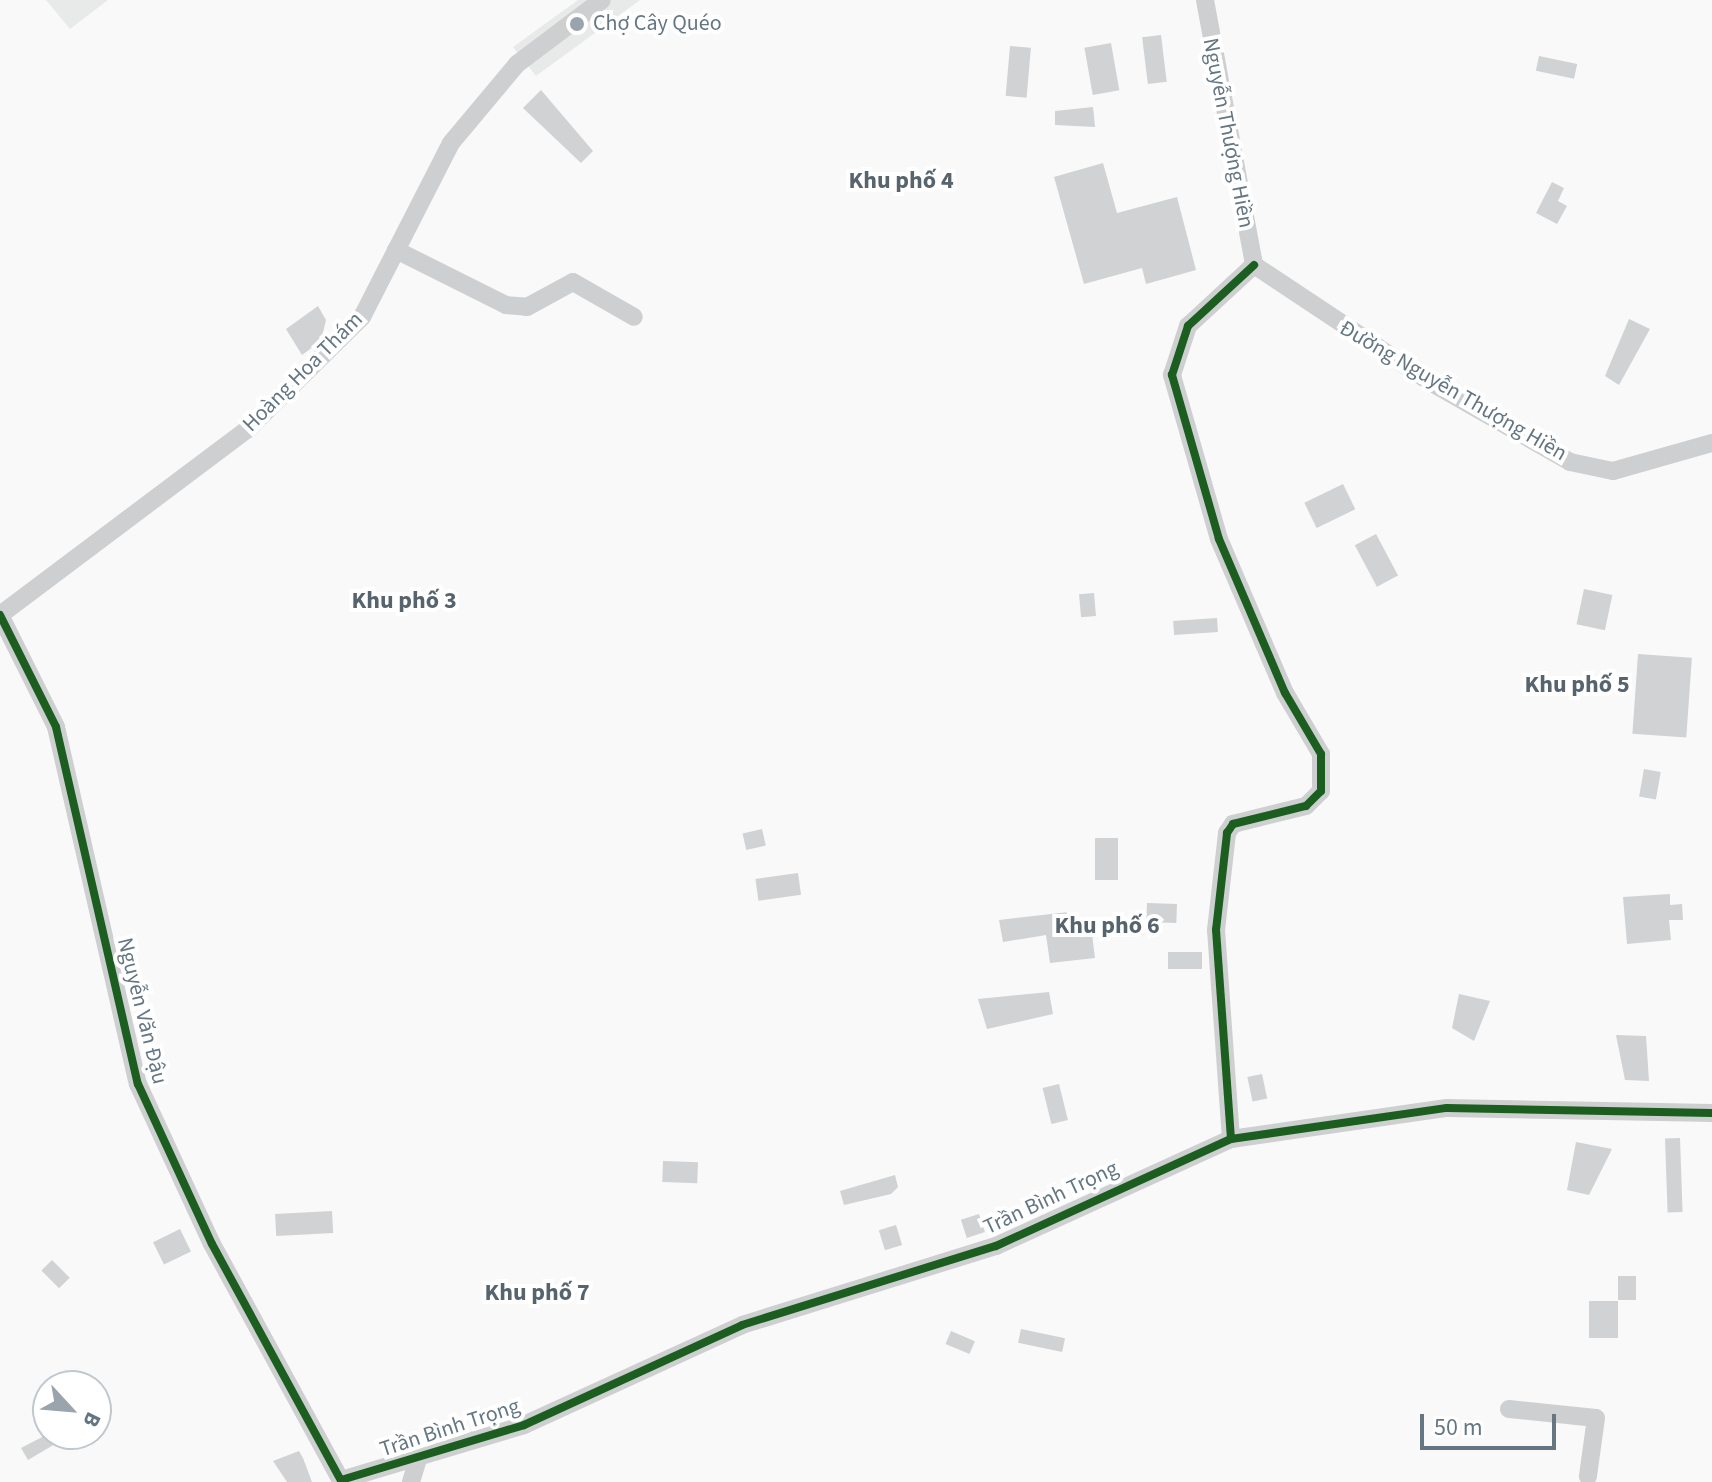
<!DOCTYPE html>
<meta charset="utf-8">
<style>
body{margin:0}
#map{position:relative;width:1712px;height:1482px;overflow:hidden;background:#f9f9f9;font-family:"Source Sans 3",sans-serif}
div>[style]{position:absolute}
.built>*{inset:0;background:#e8e9e9}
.building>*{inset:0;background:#d0d2d3;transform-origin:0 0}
.minor>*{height:18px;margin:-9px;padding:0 9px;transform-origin:9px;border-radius:9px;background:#cecfd0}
.cycleway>*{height:8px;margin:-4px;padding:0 4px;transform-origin:4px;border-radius:4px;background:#1b5e20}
.dots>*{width:22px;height:22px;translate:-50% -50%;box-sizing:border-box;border:4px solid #fff;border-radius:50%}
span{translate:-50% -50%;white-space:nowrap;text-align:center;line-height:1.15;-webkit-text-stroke:8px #fff;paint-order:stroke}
.poi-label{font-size:22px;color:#657683}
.left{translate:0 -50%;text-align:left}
.street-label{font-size:22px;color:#657683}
.neighbourhood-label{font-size:24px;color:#57646e;font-weight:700}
.north{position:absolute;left:32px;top:1370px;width:80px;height:80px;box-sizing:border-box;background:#fff;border:2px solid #c1c8cd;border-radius:50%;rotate:116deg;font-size:22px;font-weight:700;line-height:32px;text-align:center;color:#657683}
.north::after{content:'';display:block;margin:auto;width:28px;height:36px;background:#99a4ac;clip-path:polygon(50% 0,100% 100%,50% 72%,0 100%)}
.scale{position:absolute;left:1420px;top:1414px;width:136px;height:36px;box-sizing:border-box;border:4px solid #657683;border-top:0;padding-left:10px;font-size:24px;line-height:28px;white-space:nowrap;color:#657683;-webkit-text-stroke:6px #fff;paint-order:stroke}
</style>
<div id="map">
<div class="built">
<div style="clip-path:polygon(46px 0,108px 0,70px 29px)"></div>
<div style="clip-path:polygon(578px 0,640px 0,536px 76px,513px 47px)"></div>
</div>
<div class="building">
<div style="left:1161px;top:35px;width:47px;height:19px;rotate:83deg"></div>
<div style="left:1111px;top:43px;width:48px;height:27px;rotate:80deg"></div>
<div style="left:1010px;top:46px;width:21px;height:50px;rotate:5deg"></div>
<div style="left:1539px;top:56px;width:39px;height:15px;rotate:12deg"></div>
<div style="clip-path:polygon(541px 90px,593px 151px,581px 163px,523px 108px)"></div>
<div style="clip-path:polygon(1093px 107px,1095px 127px,1055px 125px,1055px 111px)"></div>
<div style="clip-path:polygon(1103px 163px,1117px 213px,1177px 197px,1196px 270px,1146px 284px,1142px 268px,1084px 284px,1054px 177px)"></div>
<div style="clip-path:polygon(1552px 182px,1564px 188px,1558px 201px,1567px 206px,1557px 224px,1536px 213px)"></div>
<div style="clip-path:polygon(318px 306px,326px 320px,321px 341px,302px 355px,286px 329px)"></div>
<div style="clip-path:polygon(1629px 319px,1650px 329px,1619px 385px,1605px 376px)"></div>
<div style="left:1343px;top:484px;width:28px;height:43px;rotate:64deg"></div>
<div style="left:1376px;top:534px;width:47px;height:24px;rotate:62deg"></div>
<div style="left:1584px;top:589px;width:29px;height:36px;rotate:12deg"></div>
<div style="left:1094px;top:593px;width:23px;height:15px;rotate:85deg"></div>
<div style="left:1217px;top:618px;width:14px;height:44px;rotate:86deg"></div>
<div style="left:1638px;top:654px;width:54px;height:80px;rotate:4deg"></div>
<div style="left:1644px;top:769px;width:17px;height:28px;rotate:10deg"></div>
<div style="left:762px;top:829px;width:17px;height:20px;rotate:77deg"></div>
<div style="left:1095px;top:838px;width:23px;height:42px"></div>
<div style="left:798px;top:873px;width:22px;height:43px;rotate:82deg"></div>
<div style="clip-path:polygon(1670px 894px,1670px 905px,1682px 904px,1683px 920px,1669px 920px,1671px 940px,1627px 944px,1623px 897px)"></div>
<div style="left:1147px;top:903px;width:30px;height:19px;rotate:2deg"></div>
<div style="clip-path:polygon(1069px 912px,1071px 936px,1092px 934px,1095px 958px,1050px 963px,1046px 935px,1003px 942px,999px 920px)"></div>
<div style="left:1168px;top:952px;width:34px;height:17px"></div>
<div style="clip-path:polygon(1049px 992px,1053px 1014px,987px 1029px,978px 999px)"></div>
<div style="clip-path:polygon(1459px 994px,1490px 1001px,1474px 1041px,1452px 1028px)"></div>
<div style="clip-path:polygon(1616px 1035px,1646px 1036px,1649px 1081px,1625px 1080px)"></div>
<div style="left:1262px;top:1074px;width:25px;height:15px;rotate:78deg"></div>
<div style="left:1059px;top:1084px;width:37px;height:17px;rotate:76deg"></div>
<div style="left:1680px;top:1138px;width:74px;height:15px;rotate:88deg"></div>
<div style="clip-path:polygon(1576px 1142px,1612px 1149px,1589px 1195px,1567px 1190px)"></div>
<div style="left:663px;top:1161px;width:35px;height:21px;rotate:2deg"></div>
<div style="clip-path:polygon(895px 1175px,898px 1187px,891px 1194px,844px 1205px,840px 1191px)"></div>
<div style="left:332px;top:1211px;width:22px;height:57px;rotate:87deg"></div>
<div style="left:979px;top:1214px;width:19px;height:19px;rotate:72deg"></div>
<div style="left:896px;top:1225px;width:21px;height:18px;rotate:73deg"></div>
<div style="left:180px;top:1229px;width:25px;height:30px;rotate:64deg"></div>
<div style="left:52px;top:1260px;width:25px;height:15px;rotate:45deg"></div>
<div style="left:1618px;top:1276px;width:18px;height:24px"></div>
<div style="left:1618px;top:1301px;width:37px;height:29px;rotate:90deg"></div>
<div style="left:1021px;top:1329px;width:45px;height:14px;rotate:12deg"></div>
<div style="left:951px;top:1331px;width:26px;height:14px;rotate:23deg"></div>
<div style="clip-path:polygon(48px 1434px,72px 1434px,28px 1460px,21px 1448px)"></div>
<div style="clip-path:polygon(299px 1451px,303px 1458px,312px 1482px,287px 1482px,273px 1461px)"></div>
</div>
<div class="minor">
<div style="left:1205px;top:0;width:269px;rotate:79.5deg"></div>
<div style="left:396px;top:250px;width:123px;rotate:26.6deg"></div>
<div style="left:506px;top:305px;width:21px;rotate:5deg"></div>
<div style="left:527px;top:307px;width:52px;rotate:-28.5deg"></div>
<div style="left:573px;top:282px;width:70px;rotate:29.8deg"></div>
<div style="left:1254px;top:265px;width:211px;rotate:33.6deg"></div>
<div style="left:1430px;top:382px;width:161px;rotate:29.7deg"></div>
<div style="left:1570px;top:462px;width:44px;rotate:11.8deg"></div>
<div style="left:1613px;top:471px;width:103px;rotate:-15.8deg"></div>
<div style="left:0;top:615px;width:125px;rotate:63.4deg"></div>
<div style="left:56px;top:727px;width:366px;rotate:77.1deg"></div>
<div style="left:138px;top:1084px;width:176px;rotate:65.2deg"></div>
<div style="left:212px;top:1244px;width:271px;rotate:61.4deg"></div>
<div style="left:0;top:615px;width:310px;rotate:-36.9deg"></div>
<div style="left:248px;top:429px;width:160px;rotate:-44.5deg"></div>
<div style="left:362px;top:317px;width:195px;rotate:-62.9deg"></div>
<div style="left:451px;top:143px;width:103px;rotate:-50.1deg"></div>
<div style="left:517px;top:64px;width:106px;rotate:-37deg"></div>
<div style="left:1231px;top:1139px;width:210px;rotate:-94.1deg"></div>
<div style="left:1216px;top:930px;width:98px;rotate:-83.5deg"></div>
<div style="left:1227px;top:833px;width:11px;rotate:-56deg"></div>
<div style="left:1233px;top:824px;width:75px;rotate:-13.9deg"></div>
<div style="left:1306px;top:806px;width:21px;rotate:-45deg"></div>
<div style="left:1321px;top:791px;width:37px;rotate:-90deg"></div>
<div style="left:1321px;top:754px;width:71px;rotate:-120.5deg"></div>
<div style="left:1285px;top:693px;width:168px;rotate:-113.2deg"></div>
<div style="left:1219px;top:539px;width:171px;rotate:-106deg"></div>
<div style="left:1172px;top:375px;width:52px;rotate:-71.9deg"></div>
<div style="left:1188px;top:326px;width:90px;rotate:-42.7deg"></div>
<div style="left:1509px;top:1409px;width:87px;rotate:5.9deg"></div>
<div style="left:1596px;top:1418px;width:59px;rotate:97.9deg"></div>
<div style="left:341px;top:1480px;width:191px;rotate:-16.7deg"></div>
<div style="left:524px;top:1425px;width:240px;rotate:-24.6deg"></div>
<div style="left:742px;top:1325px;width:266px;rotate:-17.3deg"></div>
<div style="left:996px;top:1246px;width:258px;rotate:-24.5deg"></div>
<div style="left:1231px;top:1139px;width:218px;rotate:-8.2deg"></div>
<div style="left:1447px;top:1108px;width:265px;rotate:1.1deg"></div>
<div style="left:411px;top:1482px;width:21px;rotate:-73deg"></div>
</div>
<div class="cycleway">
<div style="left:0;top:615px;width:125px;rotate:63.4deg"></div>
<div style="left:56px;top:727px;width:366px;rotate:77.1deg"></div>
<div style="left:138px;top:1084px;width:176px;rotate:65.2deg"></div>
<div style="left:212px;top:1244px;width:271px;rotate:61.4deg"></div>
<div style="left:1231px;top:1139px;width:210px;rotate:-94.1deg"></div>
<div style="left:1216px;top:930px;width:98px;rotate:-83.5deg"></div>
<div style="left:1227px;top:833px;width:11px;rotate:-56deg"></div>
<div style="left:1233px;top:824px;width:75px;rotate:-13.9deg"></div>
<div style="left:1306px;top:806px;width:21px;rotate:-45deg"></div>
<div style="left:1321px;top:791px;width:37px;rotate:-90deg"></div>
<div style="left:1321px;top:754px;width:71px;rotate:-120.5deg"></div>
<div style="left:1285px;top:693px;width:168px;rotate:-113.2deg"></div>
<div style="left:1219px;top:539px;width:171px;rotate:-106deg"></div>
<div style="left:1172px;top:375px;width:52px;rotate:-71.9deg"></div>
<div style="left:1188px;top:326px;width:90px;rotate:-42.7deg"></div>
<div style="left:341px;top:1480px;width:191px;rotate:-16.7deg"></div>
<div style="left:524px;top:1425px;width:240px;rotate:-24.6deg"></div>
<div style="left:742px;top:1325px;width:266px;rotate:-17.3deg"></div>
<div style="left:996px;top:1246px;width:258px;rotate:-24.5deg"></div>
<div style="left:1231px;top:1139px;width:218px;rotate:-8.2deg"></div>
<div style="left:1447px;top:1108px;width:265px;rotate:1.1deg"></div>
</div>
<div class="dots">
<div style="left:577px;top:24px;background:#99a4ac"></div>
</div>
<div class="poi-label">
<span class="left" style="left:593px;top:24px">Chợ Cây Quéo</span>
</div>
<div class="street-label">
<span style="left:1228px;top:133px;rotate:79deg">Nguyễn Thượng Hiền</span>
<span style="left:303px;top:372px;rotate:-45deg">Hoàng Hoa Thám</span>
<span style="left:1453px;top:391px;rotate:30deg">Đường Nguyễn Thượng Hiền</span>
<span style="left:142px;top:1011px;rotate:76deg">Nguyễn Văn Đậu</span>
<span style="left:1051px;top:1198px;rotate:-25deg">Trần Bình Trọng</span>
<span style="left:450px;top:1428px;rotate:-18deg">Trần Bình Trọng</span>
</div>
<div class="neighbourhood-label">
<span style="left:901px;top:181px">Khu phố 4</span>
<span style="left:404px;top:601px">Khu phố 3</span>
<span style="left:1577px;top:685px">Khu phố 5</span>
<span style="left:1107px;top:926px">Khu phố 6</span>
<span style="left:537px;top:1293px">Khu phố 7</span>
</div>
<div class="north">B</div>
<div class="scale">50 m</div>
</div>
